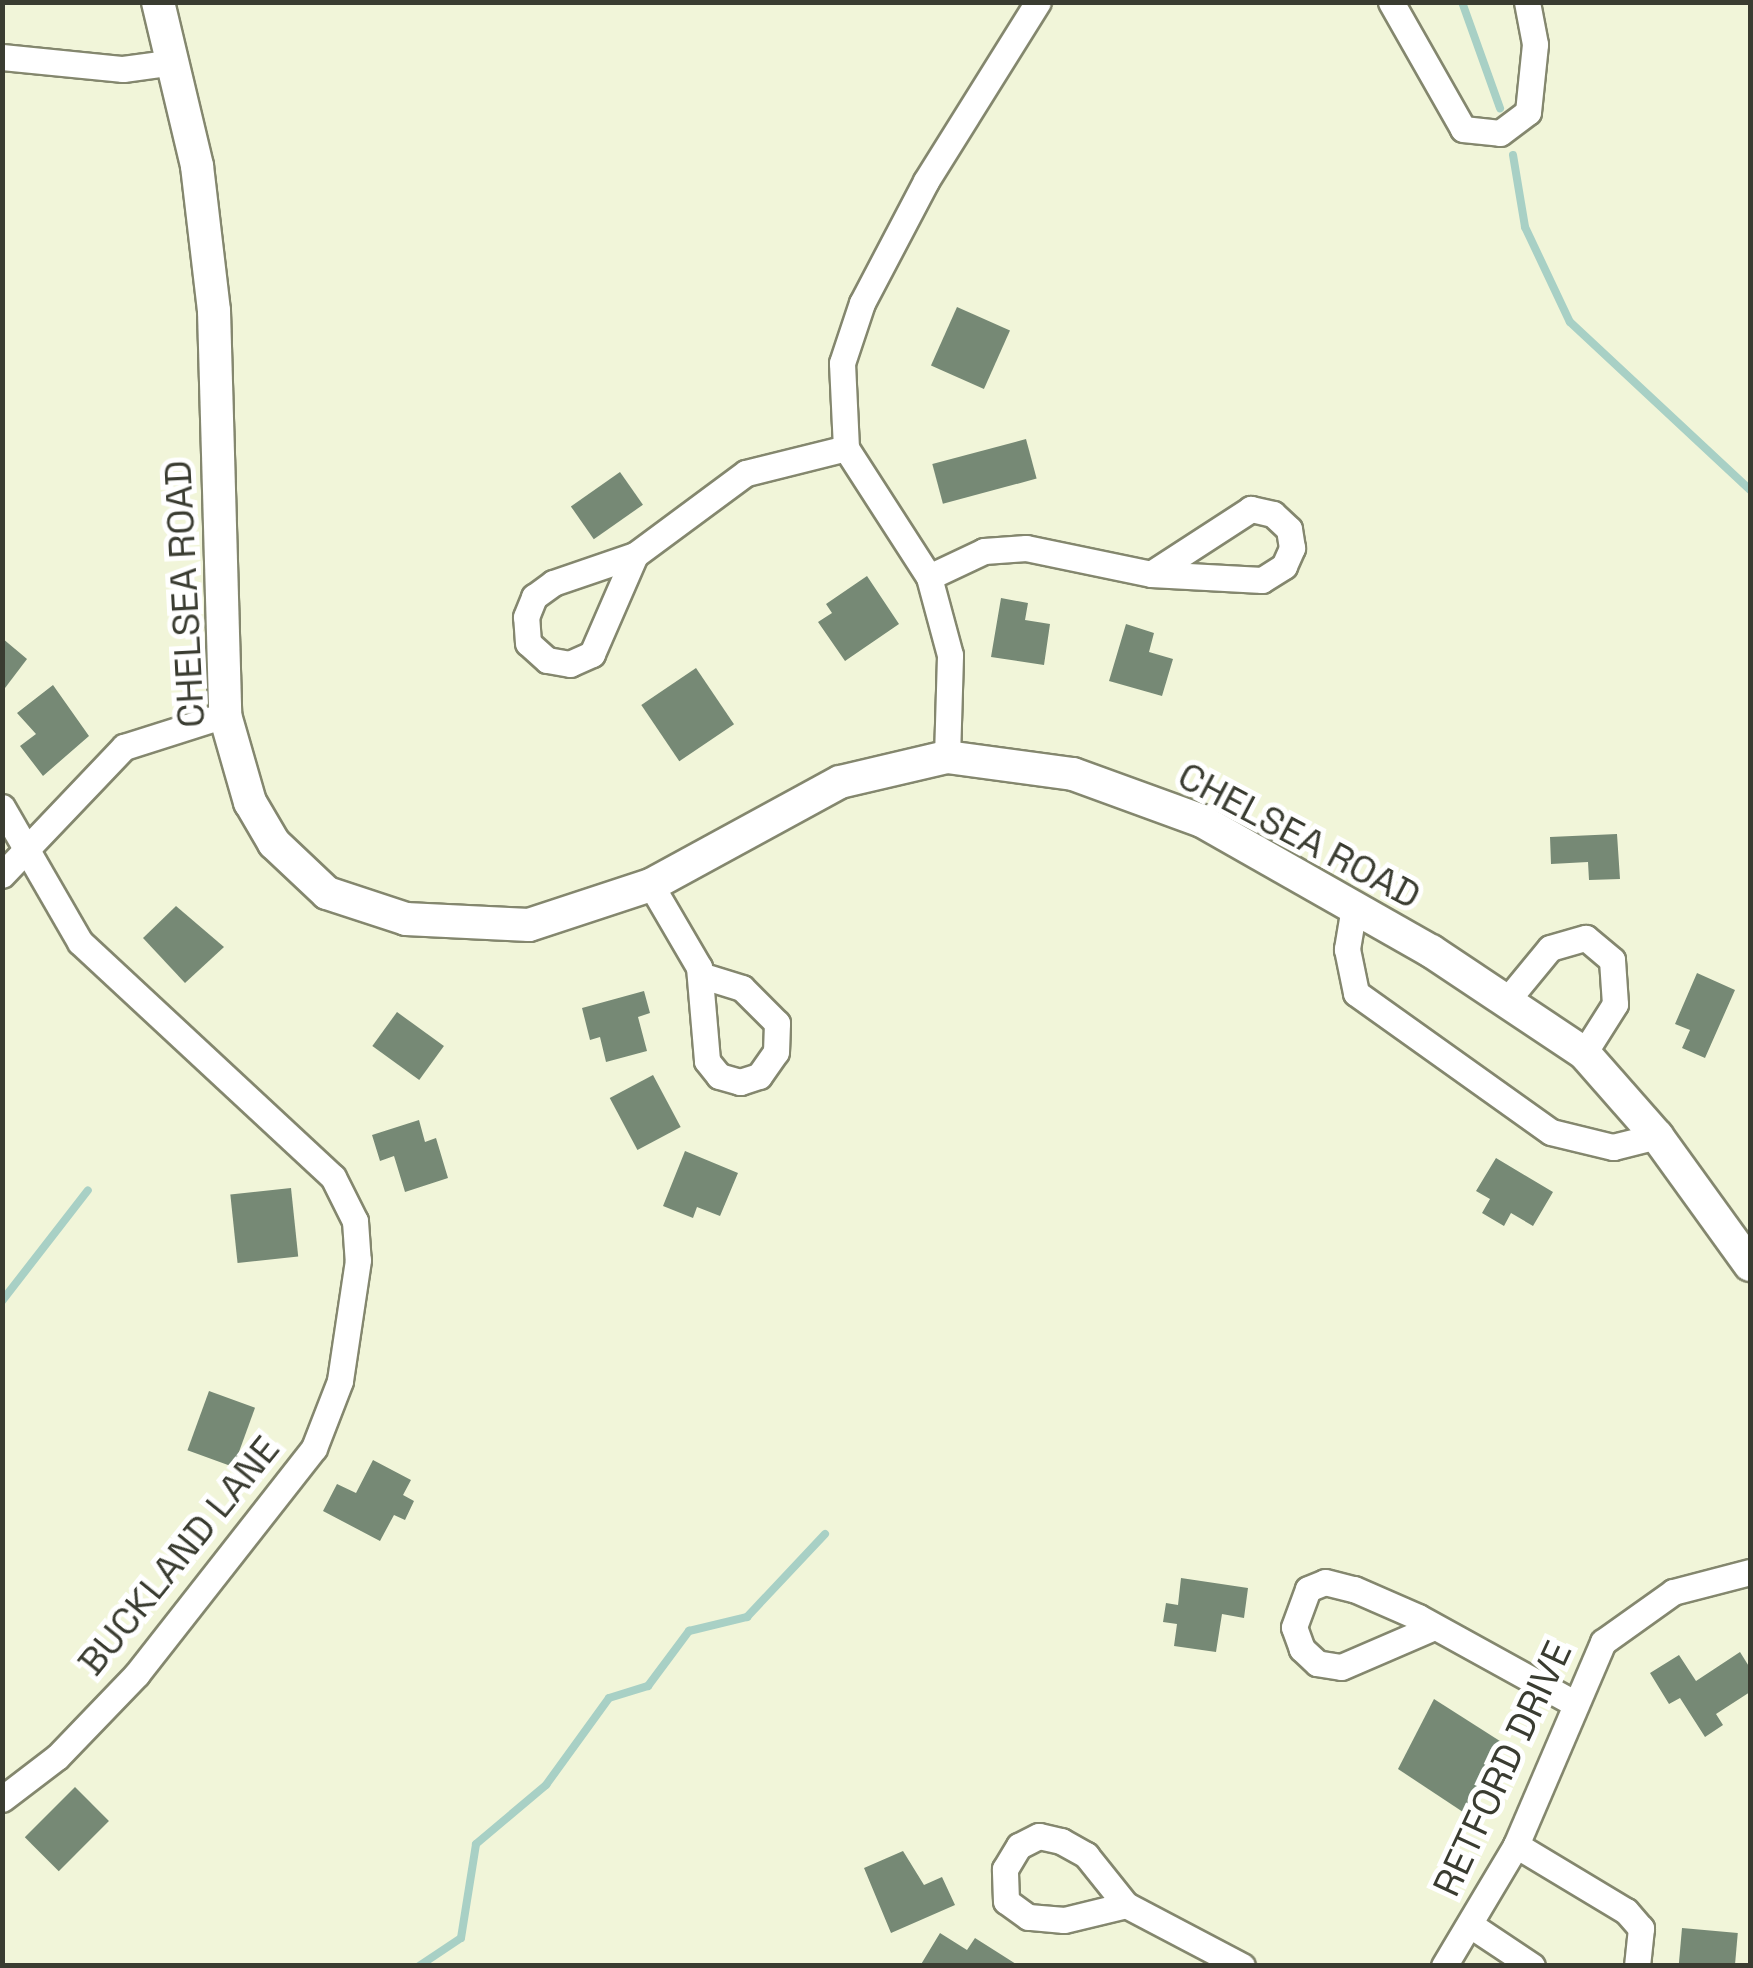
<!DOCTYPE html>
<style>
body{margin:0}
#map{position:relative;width:1753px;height:1968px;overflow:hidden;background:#f1f5d9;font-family:"Space Grotesk",sans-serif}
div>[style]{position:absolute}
.stream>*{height:8px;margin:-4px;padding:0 4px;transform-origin:4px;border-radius:4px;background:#a8d0c5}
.building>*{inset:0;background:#768975;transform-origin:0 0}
.roads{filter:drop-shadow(2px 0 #84876e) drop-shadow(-2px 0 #84876e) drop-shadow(0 2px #84876e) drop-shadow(0 -2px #84876e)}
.minor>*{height:25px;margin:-12.5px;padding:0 12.5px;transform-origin:12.5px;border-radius:12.5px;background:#fff}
.tertiary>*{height:32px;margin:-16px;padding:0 16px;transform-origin:16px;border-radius:16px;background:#fff}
span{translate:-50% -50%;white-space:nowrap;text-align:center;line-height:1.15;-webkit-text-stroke:10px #fff;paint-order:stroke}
.street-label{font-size:38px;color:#3a3c31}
.frame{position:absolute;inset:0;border:5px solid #3a3c31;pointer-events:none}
</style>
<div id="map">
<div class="stream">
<div style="left:1462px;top:2px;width:113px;rotate:70.3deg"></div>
<div style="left:1513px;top:155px;width:73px;rotate:80.5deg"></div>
<div style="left:1525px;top:227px;width:105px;rotate:64.7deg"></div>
<div style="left:1570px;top:322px;width:246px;rotate:43deg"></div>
<div style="left:2px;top:1301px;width:140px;rotate:-52.2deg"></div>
<div style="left:419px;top:1966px;width:50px;rotate:-33.7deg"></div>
<div style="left:461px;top:1938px;width:95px;rotate:-80.9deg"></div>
<div style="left:476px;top:1844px;width:92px;rotate:-40.1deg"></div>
<div style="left:546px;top:1785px;width:107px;rotate:-54.1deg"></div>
<div style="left:609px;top:1698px;width:41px;rotate:-17.1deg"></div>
<div style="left:648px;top:1686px;width:69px;rotate:-53.3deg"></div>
<div style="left:689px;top:1631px;width:60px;rotate:-13.6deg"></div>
<div style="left:747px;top:1617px;width:114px;rotate:-46.8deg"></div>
</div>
<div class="building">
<div style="left:957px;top:307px;width:58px;height:64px;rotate:24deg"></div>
<div style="left:1026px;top:439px;width:41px;height:97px;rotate:75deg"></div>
<div style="left:620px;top:472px;width:40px;height:60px;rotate:55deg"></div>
<div style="clip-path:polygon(867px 576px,899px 624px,845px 661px,818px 622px,832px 613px,826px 604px)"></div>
<div style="clip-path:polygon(1001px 598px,1028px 603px,1025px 620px,1050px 624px,1044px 665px,991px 657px)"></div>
<div style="clip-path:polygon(1126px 624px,1154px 633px,1149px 652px,1173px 659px,1162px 696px,1109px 681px)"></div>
<div style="clip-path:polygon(2px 638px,27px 659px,2px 692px)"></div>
<div style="left:696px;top:668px;width:68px;height:66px;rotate:56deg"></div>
<div style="clip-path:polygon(53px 685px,89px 736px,43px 776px,20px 746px,36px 734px,17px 713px)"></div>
<div style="clip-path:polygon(1617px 834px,1620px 879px,1589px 880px,1588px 862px,1551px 864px,1550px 837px)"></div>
<div style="clip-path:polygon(176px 906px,224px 947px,185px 983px,143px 938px)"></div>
<div style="clip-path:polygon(1697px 973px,1735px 990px,1705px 1058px,1682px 1048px,1690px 1030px,1675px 1024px)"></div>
<div style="clip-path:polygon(644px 991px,650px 1013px,638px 1017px,647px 1051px,606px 1062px,600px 1037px,590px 1040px,582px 1008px)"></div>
<div style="left:397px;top:1012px;width:58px;height:42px;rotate:36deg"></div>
<div style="left:653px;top:1075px;width:59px;height:49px;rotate:62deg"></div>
<div style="clip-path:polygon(419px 1120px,425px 1142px,436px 1138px,448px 1178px,405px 1192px,394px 1156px,380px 1161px,372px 1135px)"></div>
<div style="clip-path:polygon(685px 1151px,738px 1173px,720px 1216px,697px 1207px,693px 1218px,663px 1206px)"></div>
<div style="clip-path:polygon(1496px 1158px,1553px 1192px,1533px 1226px,1511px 1213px,1504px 1226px,1482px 1213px,1490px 1199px,1476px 1191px)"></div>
<div style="left:291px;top:1188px;width:69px;height:61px;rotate:84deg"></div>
<div style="left:209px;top:1391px;width:49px;height:63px;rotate:20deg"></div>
<div style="clip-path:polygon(373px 1460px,411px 1480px,403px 1495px,414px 1501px,405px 1520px,394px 1515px,380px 1541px,323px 1511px,337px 1484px,356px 1493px)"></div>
<div style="clip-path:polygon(1181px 1578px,1248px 1588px,1244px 1618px,1222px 1614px,1216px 1652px,1174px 1646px,1177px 1624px,1163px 1622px,1166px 1603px,1178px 1605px)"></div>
<div style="clip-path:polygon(1740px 1652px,1750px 1668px,1750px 1692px,1716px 1714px,1723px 1725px,1705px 1737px,1680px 1698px,1669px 1704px,1650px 1673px,1679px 1655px,1696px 1681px)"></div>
<div style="clip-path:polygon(1434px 1699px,1503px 1743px,1466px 1814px,1398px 1769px)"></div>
<div style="left:75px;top:1787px;width:48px;height:71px;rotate:45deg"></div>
<div style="clip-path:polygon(903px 1851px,924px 1885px,942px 1877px,955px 1905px,891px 1933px,864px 1868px)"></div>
<div style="left:1682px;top:1928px;width:56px;height:38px;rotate:5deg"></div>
<div style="clip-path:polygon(940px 1933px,967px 1950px,975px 1938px,1019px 1966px,920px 1966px)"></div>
</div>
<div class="roads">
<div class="minor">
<div style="left:1391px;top:2px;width:146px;rotate:60.4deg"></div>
<div style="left:1463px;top:129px;width:37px;rotate:6deg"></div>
<div style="left:1500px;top:133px;width:35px;rotate:-37deg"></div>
<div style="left:1528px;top:112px;width:68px;rotate:-84.1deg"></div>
<div style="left:1535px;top:44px;width:43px;rotate:-100.8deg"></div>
<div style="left:2px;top:57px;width:122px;rotate:5.7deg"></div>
<div style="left:123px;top:69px;width:51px;rotate:-7.8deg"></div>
<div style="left:635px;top:555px;width:108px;rotate:113.5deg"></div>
<div style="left:592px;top:654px;width:24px;rotate:156deg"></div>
<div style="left:570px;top:664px;width:23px;rotate:-170deg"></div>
<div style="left:547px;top:660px;width:25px;rotate:-138deg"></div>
<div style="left:528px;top:643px;width:26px;rotate:-94deg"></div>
<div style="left:526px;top:617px;width:22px;rotate:-68deg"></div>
<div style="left:534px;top:597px;width:24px;rotate:-36deg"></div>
<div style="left:553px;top:583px;width:87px;rotate:-18.9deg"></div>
<div style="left:635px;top:555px;width:138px;rotate:-36.5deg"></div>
<div style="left:746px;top:473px;width:103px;rotate:-14deg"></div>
<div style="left:929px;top:577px;width:61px;rotate:-25.3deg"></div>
<div style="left:984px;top:551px;width:42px;rotate:-4.1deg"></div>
<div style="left:1026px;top:548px;width:128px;rotate:11.7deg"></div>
<div style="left:1151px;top:574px;width:111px;rotate:3.1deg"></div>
<div style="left:1262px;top:580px;width:26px;rotate:-32deg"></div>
<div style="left:1284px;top:566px;width:20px;rotate:-66deg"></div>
<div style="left:1292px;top:548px;width:19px;rotate:-99deg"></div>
<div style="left:1289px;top:529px;width:22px;rotate:-137deg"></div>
<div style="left:1273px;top:514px;width:23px;rotate:-167deg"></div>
<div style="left:1251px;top:509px;width:119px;rotate:147deg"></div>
<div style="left:947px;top:757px;width:102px;rotate:-88.3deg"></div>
<div style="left:950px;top:655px;width:81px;rotate:-105.1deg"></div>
<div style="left:929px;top:577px;width:153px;rotate:-122.8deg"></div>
<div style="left:846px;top:448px;width:85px;rotate:-92.7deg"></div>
<div style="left:842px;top:363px;width:63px;rotate:-71.6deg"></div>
<div style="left:862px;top:303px;width:138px;rotate:-62.3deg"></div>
<div style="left:926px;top:181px;width:211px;rotate:-58deg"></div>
<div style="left:2px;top:807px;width:156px;rotate:60deg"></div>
<div style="left:80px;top:942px;width:345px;rotate:42.9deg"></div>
<div style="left:333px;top:1177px;width:49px;rotate:63.4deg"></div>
<div style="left:355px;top:1221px;width:39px;rotate:86deg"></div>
<div style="left:358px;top:1260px;width:122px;rotate:98.5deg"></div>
<div style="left:340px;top:1381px;width:72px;rotate:111.2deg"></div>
<div style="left:314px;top:1448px;width:287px;rotate:128.1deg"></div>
<div style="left:137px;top:1674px;width:115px;rotate:133.9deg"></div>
<div style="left:57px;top:1757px;width:69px;rotate:142.6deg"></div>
<div style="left:2px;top:875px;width:177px;rotate:-46.4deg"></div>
<div style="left:124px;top:747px;width:106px;rotate:-17.6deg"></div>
<div style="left:651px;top:885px;width:95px;rotate:59.7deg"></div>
<div style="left:699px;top:967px;width:94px;rotate:85.1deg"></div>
<div style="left:707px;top:1061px;width:19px;rotate:51deg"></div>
<div style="left:719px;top:1076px;width:22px;rotate:16deg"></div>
<div style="left:740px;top:1082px;width:20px;rotate:-18deg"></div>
<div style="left:759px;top:1076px;width:29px;rotate:-55deg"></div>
<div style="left:776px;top:1052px;width:29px;rotate:-88deg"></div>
<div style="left:777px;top:1023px;width:49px;rotate:-135deg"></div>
<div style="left:742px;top:988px;width:44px;rotate:-162.8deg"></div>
<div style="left:1354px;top:907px;width:43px;rotate:99.5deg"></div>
<div style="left:1347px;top:949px;width:45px;rotate:78.4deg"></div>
<div style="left:1356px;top:993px;width:239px;rotate:35.5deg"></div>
<div style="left:1551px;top:1132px;width:64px;rotate:13.6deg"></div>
<div style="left:1613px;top:1147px;width:45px;rotate:-14deg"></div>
<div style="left:1508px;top:999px;width:66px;rotate:-50.5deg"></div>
<div style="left:1550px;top:948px;width:37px;rotate:-16deg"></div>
<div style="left:1586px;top:938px;width:34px;rotate:40deg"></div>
<div style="left:1612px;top:960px;width:44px;rotate:86.1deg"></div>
<div style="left:1615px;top:1004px;width:58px;rotate:122.3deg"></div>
<div style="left:1434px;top:1627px;width:101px;rotate:156.7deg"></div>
<div style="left:1341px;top:1667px;width:24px;rotate:-171deg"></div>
<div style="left:1317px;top:1663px;width:21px;rotate:-137deg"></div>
<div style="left:1302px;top:1649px;width:23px;rotate:-110deg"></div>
<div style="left:1294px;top:1627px;width:40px;rotate:-69.8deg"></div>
<div style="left:1308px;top:1589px;width:18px;rotate:-22deg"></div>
<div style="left:1325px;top:1582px;width:30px;rotate:14deg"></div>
<div style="left:1354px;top:1589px;width:70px;rotate:23.6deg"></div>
<div style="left:1418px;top:1617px;width:176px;rotate:28.9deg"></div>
<div style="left:1516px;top:1845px;width:128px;rotate:31deg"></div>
<div style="left:1626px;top:1911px;width:23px;rotate:49deg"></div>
<div style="left:1641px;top:1928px;width:38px;rotate:96deg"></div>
<div style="left:1126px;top:1905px;width:64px;rotate:166.4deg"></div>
<div style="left:1064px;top:1920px;width:36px;rotate:-175deg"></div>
<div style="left:1028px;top:1917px;width:27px;rotate:-144deg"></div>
<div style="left:1006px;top:1901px;width:32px;rotate:-92deg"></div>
<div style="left:1005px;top:1869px;width:27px;rotate:-59deg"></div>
<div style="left:1019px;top:1846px;width:22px;rotate:-27deg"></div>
<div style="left:1039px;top:1836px;width:23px;rotate:13deg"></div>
<div style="left:1061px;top:1841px;width:29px;rotate:29deg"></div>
<div style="left:1086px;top:1855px;width:64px;rotate:51.3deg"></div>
<div style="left:1126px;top:1905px;width:131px;rotate:27.7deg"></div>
<div style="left:1472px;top:1926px;width:72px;rotate:33.7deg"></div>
<div style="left:1444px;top:1966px;width:141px;rotate:-59.2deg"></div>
<div style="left:1516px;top:1845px;width:221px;rotate:-66.8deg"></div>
<div style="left:1603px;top:1642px;width:86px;rotate:-35.5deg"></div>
<div style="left:1673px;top:1592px;width:80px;rotate:-14.6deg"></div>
</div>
<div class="tertiary">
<div style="left:158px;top:2px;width:169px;rotate:76.6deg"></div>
<div style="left:197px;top:166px;width:146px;rotate:83.3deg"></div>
<div style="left:214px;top:311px;width:404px;rotate:88.4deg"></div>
<div style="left:225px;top:715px;width:91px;rotate:74deg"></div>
<div style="left:250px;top:802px;width:48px;rotate:59.7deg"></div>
<div style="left:274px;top:843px;width:73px;rotate:43.3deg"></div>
<div style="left:327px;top:893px;width:83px;rotate:18.2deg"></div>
<div style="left:406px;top:919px;width:123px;rotate:2.8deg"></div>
<div style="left:529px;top:925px;width:128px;rotate:-18.2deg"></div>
<div style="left:651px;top:885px;width:215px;rotate:-28.6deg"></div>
<div style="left:840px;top:782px;width:110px;rotate:-13.2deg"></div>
<div style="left:947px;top:757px;width:127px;rotate:7.7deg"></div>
<div style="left:1073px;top:774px;width:137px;rotate:20deg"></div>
<div style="left:1202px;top:821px;width:263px;rotate:29.6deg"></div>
<div style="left:1431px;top:951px;width:184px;rotate:33.7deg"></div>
<div style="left:1584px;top:1053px;width:111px;rotate:48.7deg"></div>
<div style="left:1657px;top:1136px;width:159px;rotate:54.2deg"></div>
</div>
</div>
<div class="street-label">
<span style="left:185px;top:594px;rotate:-93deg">CHELSEA ROAD</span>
<span style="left:1299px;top:836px;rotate:28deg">CHELSEA ROAD</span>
<span style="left:179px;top:1556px;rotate:-51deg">BUCKLAND LANE</span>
<span style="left:1503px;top:1769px;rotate:-65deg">RETFORD DRIVE</span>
</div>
<div class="frame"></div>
</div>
